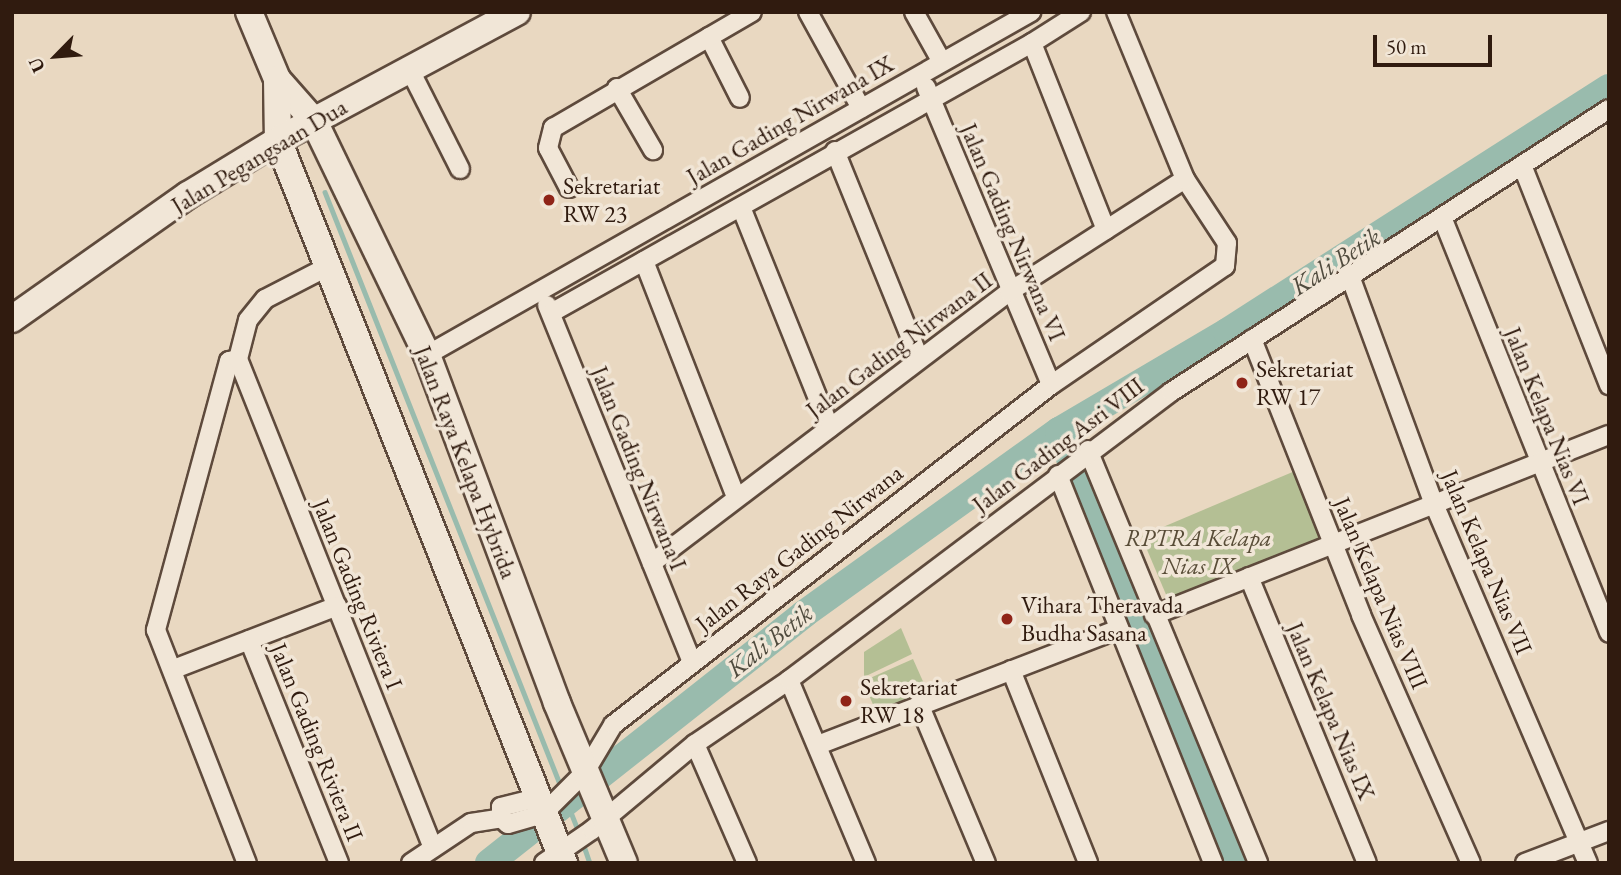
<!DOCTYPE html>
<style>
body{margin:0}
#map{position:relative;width:1621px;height:875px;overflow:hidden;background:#e9d8c1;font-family:"EB Garamond",serif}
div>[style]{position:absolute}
.green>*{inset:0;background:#b4bf94;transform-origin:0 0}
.stream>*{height:4.5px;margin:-2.25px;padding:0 2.25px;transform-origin:2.25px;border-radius:2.25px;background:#99bbad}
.river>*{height:28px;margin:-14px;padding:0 14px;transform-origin:14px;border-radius:14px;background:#99bbad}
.roads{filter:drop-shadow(2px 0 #5e4a3c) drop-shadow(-2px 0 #5e4a3c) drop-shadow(0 2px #5e4a3c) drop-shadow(0 -2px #5e4a3c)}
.minor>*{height:18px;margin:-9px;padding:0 9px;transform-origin:9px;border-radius:9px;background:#f1e6d7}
.secondary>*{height:26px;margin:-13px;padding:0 13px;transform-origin:13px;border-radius:13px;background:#f1e6d7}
.dots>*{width:19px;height:19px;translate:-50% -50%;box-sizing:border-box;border:4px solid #f1e6d7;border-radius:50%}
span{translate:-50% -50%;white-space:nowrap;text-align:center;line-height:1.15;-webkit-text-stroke:7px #f1e6d7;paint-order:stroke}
.street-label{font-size:24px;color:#301b0f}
.poi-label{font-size:24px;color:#301b0f}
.left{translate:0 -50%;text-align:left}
.park-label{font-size:24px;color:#584c37;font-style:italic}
.water-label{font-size:26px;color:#504b3e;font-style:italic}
.frame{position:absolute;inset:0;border:14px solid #301b0f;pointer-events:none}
.north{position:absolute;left:21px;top:21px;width:70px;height:70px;-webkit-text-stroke:5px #f1e6d7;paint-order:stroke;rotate:245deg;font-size:19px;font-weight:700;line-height:28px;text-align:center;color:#301b0f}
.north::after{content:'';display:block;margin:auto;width:24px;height:32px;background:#301b0f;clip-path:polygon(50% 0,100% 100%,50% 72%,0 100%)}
.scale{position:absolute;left:1373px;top:35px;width:119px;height:32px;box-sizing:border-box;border:4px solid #301b0f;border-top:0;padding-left:9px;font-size:21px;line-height:24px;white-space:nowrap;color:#301b0f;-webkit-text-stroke:5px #f1e6d7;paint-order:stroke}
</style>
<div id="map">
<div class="green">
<div style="left:1295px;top:471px;width:78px;height:167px;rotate:67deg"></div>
<div style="clip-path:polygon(901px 628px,912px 654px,864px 677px,864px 652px)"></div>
<div style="left:913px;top:659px;width:34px;height:55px;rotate:66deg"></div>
</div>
<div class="stream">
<div style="left:325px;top:192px;width:642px;rotate:68.35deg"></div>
<div style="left:565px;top:797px;width:41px;rotate:68.5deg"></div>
<div style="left:583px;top:843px;width:21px;rotate:71deg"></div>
</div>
<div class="river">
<div style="left:1059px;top:431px;width:466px;rotate:68.1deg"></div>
<div style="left:489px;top:863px;width:402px;rotate:-38.3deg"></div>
<div style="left:804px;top:614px;width:314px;rotate:-35.7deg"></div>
<div style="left:1059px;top:431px;width:195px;rotate:-30.5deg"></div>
<div style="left:1227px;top:332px;width:453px;rotate:-32.6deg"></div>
</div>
<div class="roads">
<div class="minor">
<div style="left:808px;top:12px;width:110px;rotate:61.1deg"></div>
<div style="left:914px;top:12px;width:57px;rotate:60.8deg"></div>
<div style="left:709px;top:37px;width:68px;rotate:63.1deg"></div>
<div style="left:1032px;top:43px;width:58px;rotate:-32.3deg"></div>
<div style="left:410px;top:70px;width:111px;rotate:63.2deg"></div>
<div style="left:926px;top:87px;width:323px;rotate:67.2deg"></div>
<div style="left:617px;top:88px;width:72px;rotate:59.9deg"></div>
<div style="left:835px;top:151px;width:223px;rotate:67.9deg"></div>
<div style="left:1522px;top:165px;width:237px;rotate:68.4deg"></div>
<div style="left:569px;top:188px;width:45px;rotate:-117.7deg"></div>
<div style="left:548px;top:148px;width:21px;rotate:-76deg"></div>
<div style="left:553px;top:128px;width:230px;rotate:-30.2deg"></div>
<div style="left:741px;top:207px;width:238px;rotate:68.1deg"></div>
<div style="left:1442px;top:217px;width:448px;rotate:68.1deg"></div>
<div style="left:644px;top:261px;width:253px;rotate:68.7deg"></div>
<div style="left:1350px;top:276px;width:243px;rotate:69.8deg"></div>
<div style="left:1434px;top:504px;width:391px;rotate:66.8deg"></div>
<div style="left:547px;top:305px;width:385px;rotate:67.9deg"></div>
<div style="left:551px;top:313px;width:552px;rotate:-29.31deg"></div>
<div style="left:1032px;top:43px;width:201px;rotate:68.4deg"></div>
<div style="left:1252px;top:339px;width:297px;rotate:68.4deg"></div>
<div style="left:1361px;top:615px;width:271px;rotate:66.1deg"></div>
<div style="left:427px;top:355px;width:695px;rotate:-29.59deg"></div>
<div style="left:238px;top:359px;width:9px;rotate:167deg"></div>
<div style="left:229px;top:361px;width:279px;rotate:105.2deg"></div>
<div style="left:156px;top:630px;width:250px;rotate:68.7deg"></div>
<div style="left:238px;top:359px;width:526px;rotate:68.26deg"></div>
<div style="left:238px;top:359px;width:40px;rotate:-75.6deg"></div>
<div style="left:248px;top:320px;width:27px;rotate:-51deg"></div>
<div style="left:265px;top:299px;width:72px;rotate:-27.3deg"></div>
<div style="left:1088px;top:450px;width:447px;rotate:67.6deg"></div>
<div style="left:1058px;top:475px;width:418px;rotate:68.2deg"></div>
<div style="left:652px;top:563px;width:448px;rotate:-37.2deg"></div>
<div style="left:1009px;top:292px;width:209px;rotate:-32.7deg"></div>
<div style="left:1249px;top:577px;width:309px;rotate:67.6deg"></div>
<div style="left:1154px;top:615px;width:489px;rotate:-21.6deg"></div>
<div style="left:249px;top:640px;width:240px;rotate:68deg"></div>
<div style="left:174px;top:669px;width:175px;rotate:-21.1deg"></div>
<div style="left:1011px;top:670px;width:208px;rotate:68.2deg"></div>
<div style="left:789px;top:680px;width:199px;rotate:67.2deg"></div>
<div style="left:919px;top:704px;width:173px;rotate:67.2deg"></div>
<div style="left:695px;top:744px;width:130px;rotate:66.4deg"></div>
<div style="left:818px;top:745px;width:322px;rotate:-21.1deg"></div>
<div style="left:501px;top:818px;width:11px;rotate:-90deg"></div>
<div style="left:501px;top:807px;width:36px;rotate:-14deg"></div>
<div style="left:411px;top:863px;width:72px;rotate:-33.7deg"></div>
<div style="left:471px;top:823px;width:30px;rotate:-9deg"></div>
<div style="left:501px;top:818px;width:9px;rotate:41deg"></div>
<div style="left:508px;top:824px;width:36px;rotate:-16deg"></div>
<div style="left:543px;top:814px;width:59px;rotate:-45deg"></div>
<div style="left:585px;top:772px;width:55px;rotate:-59.2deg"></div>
<div style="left:613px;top:725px;width:554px;rotate:-37.82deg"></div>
<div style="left:1051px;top:385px;width:211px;rotate:-34.4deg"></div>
<div style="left:1225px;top:266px;width:23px;rotate:-85deg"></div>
<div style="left:1227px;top:243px;width:77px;rotate:-123.3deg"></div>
<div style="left:1185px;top:179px;width:181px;rotate:-112.4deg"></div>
<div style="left:544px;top:863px;width:58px;rotate:-34.5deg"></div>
<div style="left:592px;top:830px;width:134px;rotate:-39.9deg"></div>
<div style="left:695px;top:744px;width:114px;rotate:-34.2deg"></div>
<div style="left:789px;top:680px;width:478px;rotate:-37deg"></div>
<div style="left:1171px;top:392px;width:521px;rotate:-32.87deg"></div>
<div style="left:1525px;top:863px;width:90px;rotate:-20.9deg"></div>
</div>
<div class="secondary">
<div style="left:249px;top:12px;width:73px;rotate:67.3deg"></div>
<div style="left:277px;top:79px;width:56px;rotate:48.6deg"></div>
<div style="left:314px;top:121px;width:260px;rotate:64.2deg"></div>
<div style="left:427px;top:355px;width:371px;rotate:69.5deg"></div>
<div style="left:557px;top:703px;width:173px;rotate:67.3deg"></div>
<div style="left:277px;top:79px;width:61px;rotate:89.1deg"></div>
<div style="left:278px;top:140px;width:778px;rotate:68.42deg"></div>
<div style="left:12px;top:319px;width:215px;rotate:-35.2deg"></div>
<div style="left:188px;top:195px;width:105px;rotate:-31.4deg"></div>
<div style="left:278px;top:140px;width:271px;rotate:-28.2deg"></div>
</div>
</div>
<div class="dots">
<div style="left:549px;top:200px;background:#8f2418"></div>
<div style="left:1242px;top:383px;background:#8f2418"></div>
<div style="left:1007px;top:619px;background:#8f2418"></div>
<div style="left:846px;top:701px;background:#8f2418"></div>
</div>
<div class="street-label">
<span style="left:790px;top:120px;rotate:-30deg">Jalan Gading Nirwana IX</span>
<span style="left:259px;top:156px;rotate:-31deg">Jalan Pegangsaan Dua</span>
<span style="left:1013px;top:232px;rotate:67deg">Jalan Gading Nirwana VI</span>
<span style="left:899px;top:345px;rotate:-37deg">Jalan Gading Nirwana II</span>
<span style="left:1547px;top:416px;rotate:68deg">Jalan Kelapa Nias VI</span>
<span style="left:1058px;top:445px;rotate:-37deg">Jalan Gading Asri VIII</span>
<span style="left:466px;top:462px;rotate:69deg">Jalan Raya Kelapa Hybrida</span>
<span style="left:639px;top:468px;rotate:68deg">Jalan Gading Nirwana I</span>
<span style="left:799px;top:548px;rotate:-38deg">Jalan Raya Gading Nirwana</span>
<span style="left:1487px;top:562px;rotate:67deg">Jalan Kelapa Nias VII</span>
<span style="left:1381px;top:593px;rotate:67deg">Jalan Kelapa Nias VIII</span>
<span style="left:358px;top:594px;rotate:68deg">Jalan Gading Riviera I</span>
<span style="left:1331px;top:711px;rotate:67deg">Jalan Kelapa Nias IX</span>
<span style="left:317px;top:742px;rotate:68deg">Jalan Gading Riviera II</span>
</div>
<div class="poi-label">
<span class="left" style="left:563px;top:200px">Sekretariat<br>RW 23</span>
<span class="left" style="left:1256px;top:383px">Sekretariat<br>RW 17</span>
<span class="left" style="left:1021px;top:619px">Vihara Theravada<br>Budha Sasana</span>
<span class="left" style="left:860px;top:701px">Sekretariat<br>RW 18</span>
</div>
<div class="park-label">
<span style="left:1198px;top:552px">RPTRA Kelapa<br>Nias IX</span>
</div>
<div class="water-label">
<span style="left:1336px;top:262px;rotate:-33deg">Kali Betik</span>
<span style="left:770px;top:641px;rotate:-38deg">Kali Betik</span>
</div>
<div class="frame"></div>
<div class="north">U</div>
<div class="scale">50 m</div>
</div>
